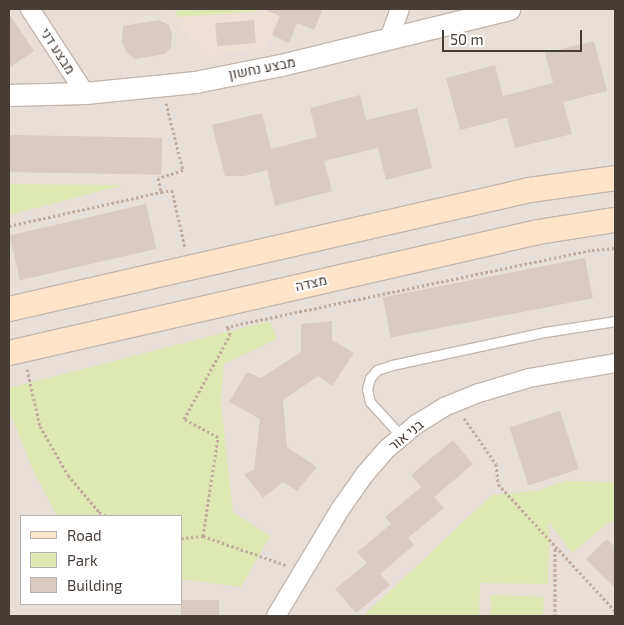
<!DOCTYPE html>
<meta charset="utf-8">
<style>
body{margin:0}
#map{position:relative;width:624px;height:625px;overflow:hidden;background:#f5efe9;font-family:"Exo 2",Heebo,sans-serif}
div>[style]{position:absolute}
.residential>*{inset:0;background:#e8dfd8}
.education>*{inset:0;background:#ede0d4}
.green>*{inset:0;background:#dde8b3;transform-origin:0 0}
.building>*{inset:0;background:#d9cac2;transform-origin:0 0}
.path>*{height:3px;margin-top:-1.5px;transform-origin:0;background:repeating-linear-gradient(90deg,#c2ac9d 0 2.5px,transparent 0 5px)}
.roads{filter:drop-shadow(1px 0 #c3b7af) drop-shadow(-1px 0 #c3b7af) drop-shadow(0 1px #c3b7af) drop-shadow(0 -1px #c3b7af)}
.service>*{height:9px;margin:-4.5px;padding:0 4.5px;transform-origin:4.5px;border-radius:4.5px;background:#fff}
.minor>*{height:18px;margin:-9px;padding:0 9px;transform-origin:9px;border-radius:9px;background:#fff}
.tertiary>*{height:21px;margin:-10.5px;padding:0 10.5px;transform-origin:10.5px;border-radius:10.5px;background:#fff}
.secondary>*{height:24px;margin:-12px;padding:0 12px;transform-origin:12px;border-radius:12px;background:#fee5ca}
span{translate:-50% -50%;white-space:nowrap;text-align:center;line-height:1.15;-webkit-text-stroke:4px #fff;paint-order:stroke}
.street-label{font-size:14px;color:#483e38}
.frame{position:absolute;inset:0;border:10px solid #483e38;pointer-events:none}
.legend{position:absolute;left:20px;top:515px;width:162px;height:90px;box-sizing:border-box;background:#fff;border:1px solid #b6b2af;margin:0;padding:6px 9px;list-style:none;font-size:15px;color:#483e38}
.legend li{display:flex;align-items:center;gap:10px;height:25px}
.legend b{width:25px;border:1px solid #b6b2af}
.scale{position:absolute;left:442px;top:30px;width:140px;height:22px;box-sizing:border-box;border:2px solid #483e38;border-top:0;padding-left:6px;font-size:15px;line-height:18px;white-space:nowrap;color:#483e38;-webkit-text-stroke:4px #fff;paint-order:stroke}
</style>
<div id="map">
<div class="residential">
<div style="clip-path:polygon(evenodd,9px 9px,615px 9px,615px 616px,9px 616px,9px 9px,21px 516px,181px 516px,181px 604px,21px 604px,21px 516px)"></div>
</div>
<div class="education">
<div style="clip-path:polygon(164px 9px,283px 9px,266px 48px,205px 57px)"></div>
</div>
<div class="green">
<div style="clip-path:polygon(176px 9px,258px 9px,258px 11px,177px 17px)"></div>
<div style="clip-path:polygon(9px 184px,124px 185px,9px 215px)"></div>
<div style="clip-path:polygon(270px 321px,277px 339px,224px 364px,221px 402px,233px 512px,270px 536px,241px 587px,181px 579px,181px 516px,57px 516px,33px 470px,9px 410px,9px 388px)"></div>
<div style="clip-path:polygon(565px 481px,615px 482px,615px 522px,609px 522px,572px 553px,549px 522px,548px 584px,480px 583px,479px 616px,363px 616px,492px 495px,536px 491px)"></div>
<div style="left:491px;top:595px;width:53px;height:21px;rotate:2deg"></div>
</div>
<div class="building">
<div style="clip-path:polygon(263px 9px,323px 9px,314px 30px,297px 23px,289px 43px,272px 35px,280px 16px)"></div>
<div style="clip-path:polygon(9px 14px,34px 51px,9px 68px)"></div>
<div style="clip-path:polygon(159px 20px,169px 25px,172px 34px,171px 47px,165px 54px,135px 59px,127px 53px,122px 42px,123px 26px)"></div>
<div style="left:254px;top:20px;width:23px;height:39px;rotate:85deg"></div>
<div style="clip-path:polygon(594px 41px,607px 91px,563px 102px,572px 134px,515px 148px,507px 118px,460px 130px,446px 78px,495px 65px,503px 96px,553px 83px,545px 53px)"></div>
<div style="clip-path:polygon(360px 95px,366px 120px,417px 108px,432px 168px,386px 180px,378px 148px,324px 161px,332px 191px,275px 206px,267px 170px,244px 176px,225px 176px,212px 125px,262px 113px,271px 149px,317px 137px,310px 108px)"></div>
<div style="left:9px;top:135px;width:153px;height:37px;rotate:1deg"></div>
<div style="left:146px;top:204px;width:46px;height:140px;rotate:77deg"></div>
<div style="left:585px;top:258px;width:41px;height:206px;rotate:79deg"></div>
<div style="clip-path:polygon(332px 321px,332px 340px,354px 353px,332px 386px,318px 376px,283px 400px,287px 447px,317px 467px,297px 491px,283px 482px,263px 498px,244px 474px,254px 470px,260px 419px,229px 402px,247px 372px,261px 378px,301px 352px,301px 324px)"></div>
<div style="left:560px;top:411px;width:61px;height:53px;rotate:72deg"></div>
<div style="clip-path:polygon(453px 440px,473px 464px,434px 497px,444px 508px,408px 538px,414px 545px,380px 574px,390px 585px,356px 613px,335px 589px,367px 563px,357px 552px,391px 524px,385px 517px,421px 487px,411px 475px)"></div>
<div style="clip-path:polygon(607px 539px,615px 547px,615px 588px,586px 559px)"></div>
<div style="left:181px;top:600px;width:38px;height:16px"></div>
</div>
<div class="path">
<div style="left:166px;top:103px;width:69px;rotate:75.8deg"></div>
<div style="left:183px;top:170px;width:26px;rotate:162deg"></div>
<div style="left:158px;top:178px;width:14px;rotate:78deg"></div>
<div style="left:161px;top:192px;width:11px;rotate:-10deg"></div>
<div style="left:172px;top:190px;width:59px;rotate:77.4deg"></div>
<div style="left:9px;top:226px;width:156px;rotate:-12.6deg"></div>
<div style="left:226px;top:327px;width:374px;rotate:-11.9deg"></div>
<div style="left:592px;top:250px;width:23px;rotate:-5deg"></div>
<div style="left:27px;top:369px;width:58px;rotate:77.2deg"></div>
<div style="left:40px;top:426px;width:56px;rotate:60.3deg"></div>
<div style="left:68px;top:475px;width:48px;rotate:50deg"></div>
<div style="left:99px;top:512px;width:8px;rotate:30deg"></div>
<div style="left:464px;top:418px;width:56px;rotate:55.2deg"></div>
<div style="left:496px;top:464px;width:20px;rotate:84deg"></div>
<div style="left:498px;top:484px;width:173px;rotate:47.3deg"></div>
<div style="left:203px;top:536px;width:100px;rotate:-81.4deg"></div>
<div style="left:218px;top:437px;width:38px;rotate:-152deg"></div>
<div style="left:184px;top:419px;width:96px;rotate:-61.3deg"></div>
<div style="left:230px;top:335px;width:9px;rotate:-103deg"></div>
<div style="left:181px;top:538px;width:22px;rotate:-5deg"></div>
<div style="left:203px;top:536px;width:88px;rotate:19.3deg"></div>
<div style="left:555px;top:616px;width:69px;rotate:-90deg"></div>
</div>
<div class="roads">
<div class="service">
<div style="left:402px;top:437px;width:47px;rotate:-132.4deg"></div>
<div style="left:370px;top:402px;width:13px;rotate:-103deg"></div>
<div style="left:367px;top:389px;width:11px;rotate:-75deg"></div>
<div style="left:370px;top:378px;width:11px;rotate:-49deg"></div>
<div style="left:377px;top:370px;width:16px;rotate:-18deg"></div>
<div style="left:392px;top:365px;width:157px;rotate:-12.2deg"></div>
<div style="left:545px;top:332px;width:71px;rotate:-8.9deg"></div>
</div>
<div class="minor">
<div style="left:30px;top:9px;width:100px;rotate:56.8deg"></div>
<div style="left:389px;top:39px;width:32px;rotate:-70deg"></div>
<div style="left:276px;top:616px;width:126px;rotate:-59deg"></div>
<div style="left:341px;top:508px;width:42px;rotate:-54.8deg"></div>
<div style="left:365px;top:474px;width:35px;rotate:-49deg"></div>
<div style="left:388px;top:448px;width:38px;rotate:-40deg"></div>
<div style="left:417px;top:424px;width:32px;rotate:-32deg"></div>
<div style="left:444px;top:407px;width:38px;rotate:-22deg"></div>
<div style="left:479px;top:393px;width:52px;rotate:-16.7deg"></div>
<div style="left:529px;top:378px;width:87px;rotate:-9.9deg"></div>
</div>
<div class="tertiary">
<div style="left:9px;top:95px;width:76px;rotate:-1.5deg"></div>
<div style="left:85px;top:93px;width:111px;rotate:-5.7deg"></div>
<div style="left:195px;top:82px;width:88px;rotate:-11.2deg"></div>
<div style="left:281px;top:65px;width:235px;rotate:-13.8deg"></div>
</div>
<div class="secondary">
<div style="left:9px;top:309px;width:534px;rotate:-12.87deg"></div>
<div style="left:530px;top:190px;width:86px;rotate:-8deg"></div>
<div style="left:9px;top:353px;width:543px;rotate:-12.88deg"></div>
<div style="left:538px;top:232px;width:78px;rotate:-8.9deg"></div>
</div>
</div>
<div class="street-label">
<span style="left:58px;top:51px;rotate:57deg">מבצע דני</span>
<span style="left:262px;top:68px;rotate:-11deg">מבצע נחשון</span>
<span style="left:311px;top:283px;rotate:-13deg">מצדה</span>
<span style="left:406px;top:435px;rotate:-39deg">בני אור</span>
</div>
<div class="frame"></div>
<ul class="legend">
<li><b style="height:6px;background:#fee5ca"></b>Road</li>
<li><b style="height:14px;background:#dde8b3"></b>Park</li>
<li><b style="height:14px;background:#d9cac2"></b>Building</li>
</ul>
<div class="scale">50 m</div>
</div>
